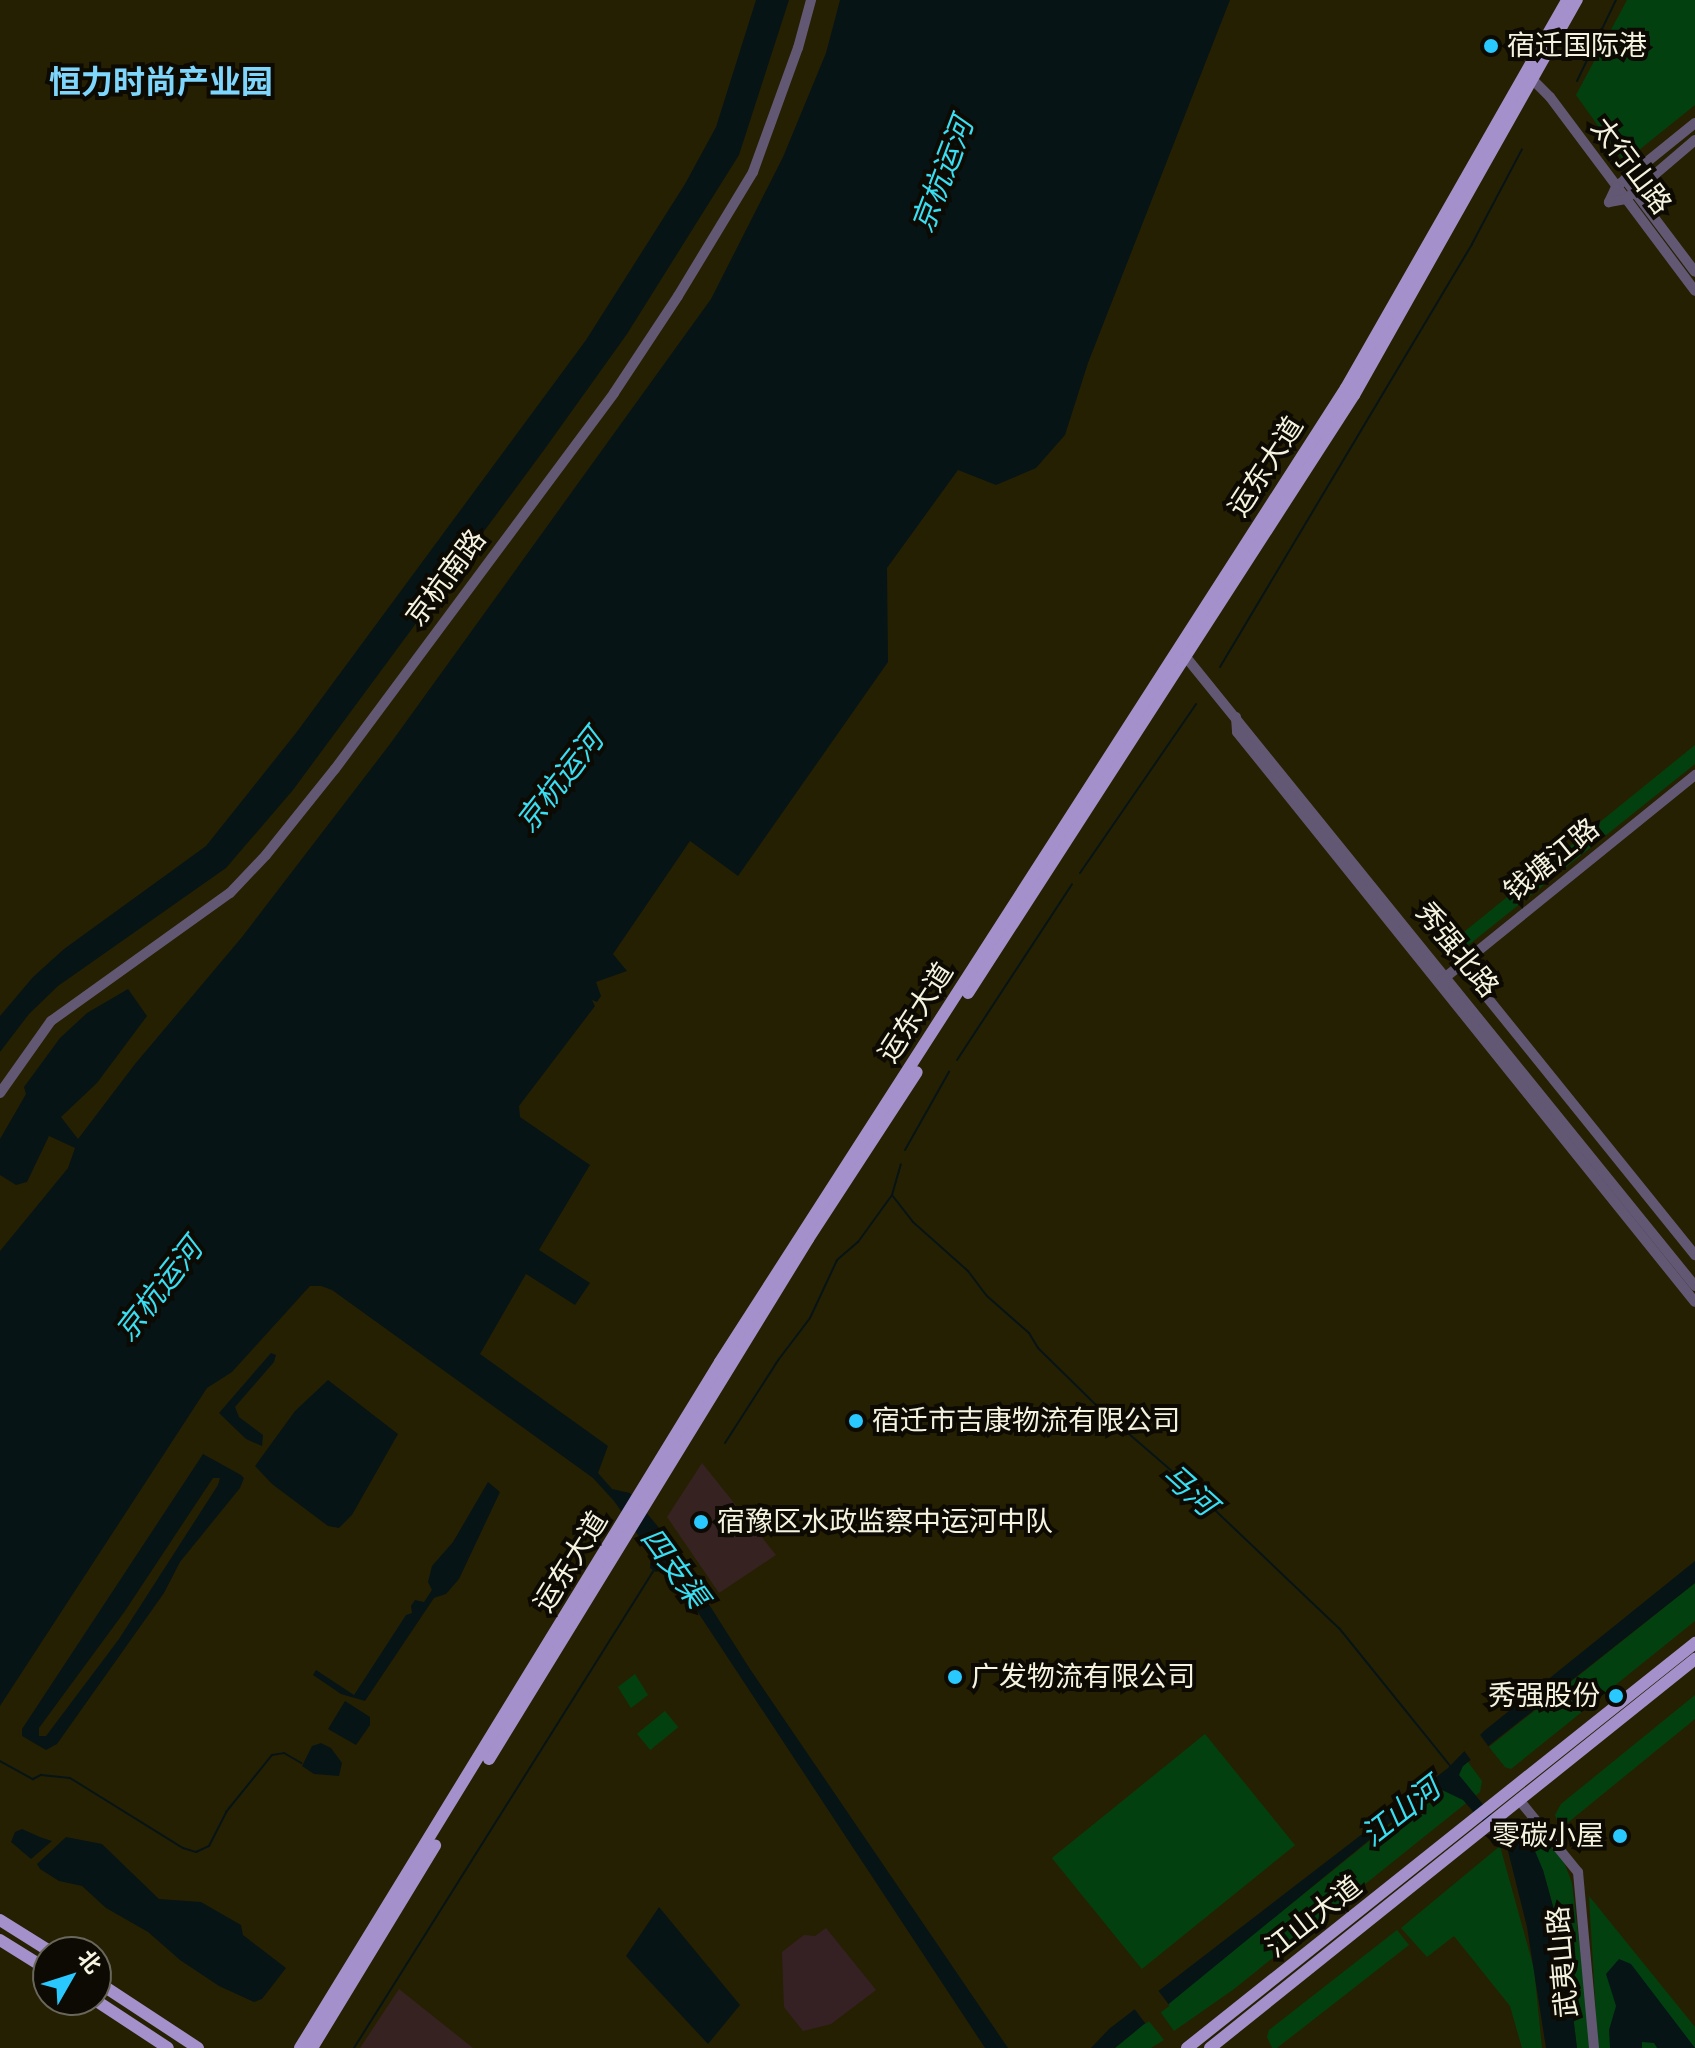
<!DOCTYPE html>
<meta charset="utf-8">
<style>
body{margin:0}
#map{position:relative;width:1695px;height:2048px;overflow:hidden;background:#262002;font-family:Karla,"Noto Sans SC",sans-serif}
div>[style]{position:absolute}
.commercial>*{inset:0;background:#352221}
.education>*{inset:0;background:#352124}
.green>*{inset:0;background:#034010;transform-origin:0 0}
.water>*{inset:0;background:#061416}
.pier>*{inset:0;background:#262002;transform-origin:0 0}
.stream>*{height:2px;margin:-1px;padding:0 1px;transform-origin:1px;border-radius:1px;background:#061416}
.minor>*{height:10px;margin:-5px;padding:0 5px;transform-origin:5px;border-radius:5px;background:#625874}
.major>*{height:12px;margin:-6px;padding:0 6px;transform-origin:6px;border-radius:6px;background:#a490ca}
.dots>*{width:22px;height:22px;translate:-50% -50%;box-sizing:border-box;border:4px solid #0c0a02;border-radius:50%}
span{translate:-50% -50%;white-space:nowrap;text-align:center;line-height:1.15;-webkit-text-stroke:8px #0c0a02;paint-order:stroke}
.poi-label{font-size:28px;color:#f5f3e0}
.left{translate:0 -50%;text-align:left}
.right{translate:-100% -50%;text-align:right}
.street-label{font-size:28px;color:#f5f3e0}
.water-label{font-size:30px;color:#3adef3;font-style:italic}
.quarter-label{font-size:32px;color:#7ed6fc;font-weight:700}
.north{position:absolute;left:32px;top:1936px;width:80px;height:80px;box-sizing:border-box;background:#0c0a02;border:2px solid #69675b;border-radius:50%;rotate:51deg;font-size:22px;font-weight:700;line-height:32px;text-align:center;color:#f5f3e0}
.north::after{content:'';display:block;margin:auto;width:28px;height:36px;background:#29c8ff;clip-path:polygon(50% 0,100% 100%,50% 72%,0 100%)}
</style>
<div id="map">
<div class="commercial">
<div style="clip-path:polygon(702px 1463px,776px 1555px,719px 1593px,667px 1517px)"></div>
<div style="clip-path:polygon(399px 1989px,473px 2048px,360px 2048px)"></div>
</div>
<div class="education">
<div style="clip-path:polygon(826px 1928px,876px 1990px,831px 2024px,803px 2031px,784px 2007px,782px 1952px,804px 1935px,815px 1936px)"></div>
</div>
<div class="green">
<div style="clip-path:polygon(1627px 0,1695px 0,1695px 105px,1624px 162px,1576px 95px)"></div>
<div style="clip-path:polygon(1695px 745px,1695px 764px,1461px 951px,1443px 949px)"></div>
<div style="clip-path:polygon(1695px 1583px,1695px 1621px,1511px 1769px,1505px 1767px,1489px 1747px)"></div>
<div style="clip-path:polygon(635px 1674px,648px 1695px,631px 1708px,618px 1687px)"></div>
<div style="clip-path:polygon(1695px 1695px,1695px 1719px,1560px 1829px,1555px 1815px,1561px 1804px)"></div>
<div style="left:665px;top:1711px;width:21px;height:36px;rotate:51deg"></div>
<div style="left:1205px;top:1734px;width:143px;height:197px;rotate:51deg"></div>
<div style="clip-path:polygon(1468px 1762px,1482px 1781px,1480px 1792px,1234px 1989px,1174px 2031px,1159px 2010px)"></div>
<div style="clip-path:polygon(1529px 1827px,1536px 1827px,1564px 1862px,1572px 1883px,1592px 2048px,1577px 2048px,1565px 1950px,1543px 1870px,1511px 1839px)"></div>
<div style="clip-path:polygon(1500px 1846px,1534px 1969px,1542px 2048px,1522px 2048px,1510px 2006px,1454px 1936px,1427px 1957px,1401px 1928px)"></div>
<div style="clip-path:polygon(1589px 1896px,1695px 2027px,1695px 2048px,1598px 2048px)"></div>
<div style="clip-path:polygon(1397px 1930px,1409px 1945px,1277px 2048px,1272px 2048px,1267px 2037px,1269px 2030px)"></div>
<div style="clip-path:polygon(1148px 2020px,1164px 2040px,1151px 2048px,1115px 2048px)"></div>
</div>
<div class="water">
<div style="clip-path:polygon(756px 0,789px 0,739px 155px,627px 334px,544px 450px,293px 790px,226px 868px,58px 986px,29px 1014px,0 1052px,0 1016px,33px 977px,64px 949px,206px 846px,296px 733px,586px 340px,685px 184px,716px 127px)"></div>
<div style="clip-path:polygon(840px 0,1230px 0,1088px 363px,1065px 435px,1036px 468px,996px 485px,958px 470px,887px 568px,888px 662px,738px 876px,690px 841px,613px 954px,627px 971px,596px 982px,601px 996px,597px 1002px,592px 1000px,595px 1006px,519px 1106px,520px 1117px,590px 1165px,539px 1250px,590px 1283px,575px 1305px,526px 1274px,480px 1354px,608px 1446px,598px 1473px,612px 1489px,630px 1493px,665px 1535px,750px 1669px,1008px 2048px,985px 2048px,670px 1570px,665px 1567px,656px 1572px,650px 1568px,651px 1556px,645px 1545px,614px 1501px,593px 1478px,332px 1290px,321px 1286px,310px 1286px,232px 1372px,207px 1388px,0 1706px,0 1251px,68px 1168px,75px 1148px,49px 1136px,27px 1182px,16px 1185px,0 1175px,0 1139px,26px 1094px,24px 1087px,60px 1038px,87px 1013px,128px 989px,147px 1016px,97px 1083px,61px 1117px,78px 1139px,135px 1064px,242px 937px,390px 744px,711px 299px,783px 157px,826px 53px)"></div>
<div style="clip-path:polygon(271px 1353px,276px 1355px,274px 1362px,235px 1407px,239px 1417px,263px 1435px,262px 1446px,246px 1439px,219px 1413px)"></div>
<div style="clip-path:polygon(328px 1380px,398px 1434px,352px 1515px,339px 1528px,328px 1526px,272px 1484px,255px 1466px,295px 1411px)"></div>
<div style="clip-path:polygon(evenodd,203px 1454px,241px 1475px,244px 1478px,240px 1488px,180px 1562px,164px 1593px,57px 1744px,46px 1750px,22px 1736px,22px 1729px,203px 1454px,213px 1478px,220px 1478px,218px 1485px,119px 1639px,46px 1736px,39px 1736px,39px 1728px,125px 1611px,213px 1478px)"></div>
<div style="clip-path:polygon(488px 1482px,500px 1492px,459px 1579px,446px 1594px,434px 1598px,365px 1701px,341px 1694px,313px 1675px,316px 1670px,354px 1695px,406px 1615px,412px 1613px,411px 1606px,415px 1600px,424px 1602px,432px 1590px,428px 1582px,432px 1566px,453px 1542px)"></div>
<div style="clip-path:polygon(1695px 1561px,1695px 1583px,1463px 1766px,1459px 1775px,1514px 1842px,1532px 1844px,1543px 1870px,1565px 1950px,1577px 2048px,1546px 2048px,1527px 1927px,1508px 1851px,1463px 1800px,1442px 1790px,1429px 1791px,1115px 2048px,1091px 2048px,1109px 2029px,1448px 1768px,1484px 1731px)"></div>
<div style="clip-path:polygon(345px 1701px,370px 1717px,370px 1725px,356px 1745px,328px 1729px)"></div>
<div style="clip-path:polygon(321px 1743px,331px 1748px,342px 1763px,339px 1776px,314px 1774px,302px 1766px,312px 1746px)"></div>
<div style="clip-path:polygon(22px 1829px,40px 1837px,52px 1841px,31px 1859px,11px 1842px,15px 1832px)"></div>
<div style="clip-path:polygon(66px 1837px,102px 1844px,159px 1899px,201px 1902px,227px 1917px,241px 1925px,243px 1935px,286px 1968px,262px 1999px,254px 2002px,219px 1986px,180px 1960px,148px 1932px,106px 1908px,82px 1886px,59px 1881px,40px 1869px,37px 1864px)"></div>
<div style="clip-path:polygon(659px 1907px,740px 2005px,708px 2044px,626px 1956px)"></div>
<div style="clip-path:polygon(1619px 1959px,1631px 1964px,1695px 2048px,1657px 2048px,1654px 2043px,1642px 2042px,1642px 2048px,1610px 2048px,1609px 2030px,1616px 2006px,1606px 1974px)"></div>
</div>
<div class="pier">
<div style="clip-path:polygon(1478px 1732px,1491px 1750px,1473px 1763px,1463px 1749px)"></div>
<div style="left:1157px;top:1989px;width:21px;height:30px;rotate:53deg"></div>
</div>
<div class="stream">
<div style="left:1577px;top:81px;width:90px;rotate:-64.3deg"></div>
<div style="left:1220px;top:667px;width:492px;rotate:-59.2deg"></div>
<div style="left:1472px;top:244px;width:107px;rotate:-62.2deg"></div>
<div style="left:1080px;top:873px;width:205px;rotate:-55.5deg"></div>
<div style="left:957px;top:1060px;width:210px;rotate:-56.8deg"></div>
<div style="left:905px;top:1150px;width:90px;rotate:-60.6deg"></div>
<div style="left:892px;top:1195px;width:34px;rotate:52deg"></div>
<div style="left:913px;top:1222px;width:74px;rotate:41.7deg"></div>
<div style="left:968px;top:1271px;width:31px;rotate:53deg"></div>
<div style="left:987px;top:1296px;width:56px;rotate:41.4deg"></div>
<div style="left:1029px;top:1333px;width:17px;rotate:59deg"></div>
<div style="left:1038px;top:1348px;width:86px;rotate:44.5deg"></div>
<div style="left:1099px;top:1408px;width:130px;rotate:40.9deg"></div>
<div style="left:1197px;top:1493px;width:196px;rotate:43.6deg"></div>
<div style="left:1339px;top:1628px;width:179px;rotate:51.1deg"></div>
<div style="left:725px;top:1443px;width:100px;rotate:-57.3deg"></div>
<div style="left:779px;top:1359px;width:51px;rotate:-52.9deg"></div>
<div style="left:810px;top:1318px;width:64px;rotate:-65deg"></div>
<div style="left:837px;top:1260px;width:28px;rotate:-41deg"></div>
<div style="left:858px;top:1242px;width:58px;rotate:-54.1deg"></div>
<div style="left:892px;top:1195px;width:32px;rotate:-74deg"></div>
<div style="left:0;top:1761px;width:38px;rotate:29deg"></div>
<div style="left:33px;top:1779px;width:9px;rotate:-27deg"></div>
<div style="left:41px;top:1775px;width:29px;rotate:6deg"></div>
<div style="left:70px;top:1778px;width:133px;rotate:31.8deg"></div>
<div style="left:183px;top:1848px;width:14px;rotate:17deg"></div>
<div style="left:196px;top:1852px;width:14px;rotate:-25deg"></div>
<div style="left:209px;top:1846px;width:38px;rotate:-63deg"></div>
<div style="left:226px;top:1812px;width:73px;rotate:-51.1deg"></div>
<div style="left:272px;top:1755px;width:12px;rotate:-9deg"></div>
<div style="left:284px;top:1753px;width:20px;rotate:30deg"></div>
<div style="left:354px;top:2048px;width:564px;rotate:-57.89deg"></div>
</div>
<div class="minor">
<div style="left:1528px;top:75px;width:31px;rotate:45deg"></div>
<div style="left:1550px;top:97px;width:242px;rotate:53.2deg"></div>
<div style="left:1695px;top:123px;width:102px;rotate:141deg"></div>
<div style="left:1616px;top:187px;width:17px;rotate:115deg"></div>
<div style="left:1609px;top:202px;width:17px;rotate:-10deg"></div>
<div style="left:1626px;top:199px;width:91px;rotate:-40.5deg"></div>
<div style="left:1625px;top:179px;width:116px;rotate:53deg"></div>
<div style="left:1181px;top:651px;width:817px;rotate:51.01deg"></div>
<div style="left:1236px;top:717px;width:15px;rotate:86deg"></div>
<div style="left:1237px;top:732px;width:731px;rotate:51.22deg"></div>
<div style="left:1461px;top:965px;width:373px;rotate:51.1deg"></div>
<div style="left:1442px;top:980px;width:326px;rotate:-39deg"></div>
<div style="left:0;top:1093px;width:88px;rotate:-54.7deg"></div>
<div style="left:51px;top:1021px;width:220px;rotate:-35.6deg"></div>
<div style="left:230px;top:893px;width:52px;rotate:-46.5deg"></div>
<div style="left:266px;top:855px;width:110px;rotate:-51.3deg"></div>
<div style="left:335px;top:769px;width:468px;rotate:-53.4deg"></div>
<div style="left:614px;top:393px;width:116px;rotate:-56.6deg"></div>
<div style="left:678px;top:296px;width:145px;rotate:-58.8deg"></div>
<div style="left:753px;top:172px;width:132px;rotate:-70.1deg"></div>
<div style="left:798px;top:48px;width:50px;rotate:-74.8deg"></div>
<div style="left:1520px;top:1801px;width:92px;rotate:50.8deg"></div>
<div style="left:1578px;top:1872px;width:177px;rotate:84.8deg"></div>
</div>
<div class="major">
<div style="left:968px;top:993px;width:712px;rotate:-57.16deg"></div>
<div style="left:1354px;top:395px;width:454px;rotate:-60.6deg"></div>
<div style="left:489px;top:1759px;width:610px;rotate:-58.47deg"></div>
<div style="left:808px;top:1239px;width:199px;rotate:-56.9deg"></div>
<div style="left:0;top:1920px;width:60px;rotate:32.1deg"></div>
<div style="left:0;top:1940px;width:57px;rotate:32deg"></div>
<div style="left:96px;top:1981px;width:122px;rotate:33.3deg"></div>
<div style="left:95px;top:2000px;width:87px;rotate:33.3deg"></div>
<div style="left:300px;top:2048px;width:804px;rotate:-58.52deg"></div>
<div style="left:720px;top:1362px;width:1158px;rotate:-57.27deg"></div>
<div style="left:1346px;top:388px;width:447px;rotate:-60.3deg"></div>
<div style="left:312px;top:2048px;width:237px;rotate:-58.7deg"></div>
<div style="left:1187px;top:2048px;width:650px;rotate:-38.56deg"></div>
<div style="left:1210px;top:2048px;width:622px;rotate:-38.73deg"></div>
</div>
<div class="dots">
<div style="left:1491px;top:46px;background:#29c8ff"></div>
<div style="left:856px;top:1421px;background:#29c8ff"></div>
<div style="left:701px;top:1522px;background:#29c8ff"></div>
<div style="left:955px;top:1677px;background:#29c8ff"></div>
<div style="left:1616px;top:1696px;background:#29c8ff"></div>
<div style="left:1620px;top:1836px;background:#29c8ff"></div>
</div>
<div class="poi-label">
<span class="left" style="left:1507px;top:46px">宿迁国际港</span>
<span class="left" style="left:872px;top:1421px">宿迁市吉康物流有限公司</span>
<span class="left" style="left:717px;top:1522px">宿豫区水政监察中运河中队</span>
<span class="left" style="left:971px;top:1677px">广发物流有限公司</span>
<span class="right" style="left:1600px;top:1696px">秀强股份</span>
<span class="right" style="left:1604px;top:1836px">零碳小屋</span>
</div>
<div class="street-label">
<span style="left:1631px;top:166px;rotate:53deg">太行山路</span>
<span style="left:1266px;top:467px;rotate:-57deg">运东大道</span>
<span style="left:446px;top:578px;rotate:-53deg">京杭南路</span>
<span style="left:1552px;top:860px;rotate:-39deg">钱塘江路</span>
<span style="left:1457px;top:950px;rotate:51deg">秀强北路</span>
<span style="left:916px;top:1013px;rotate:-57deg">运东大道</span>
<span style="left:571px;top:1562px;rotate:-58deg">运东大道</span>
<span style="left:1314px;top:1917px;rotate:-38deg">江山大道</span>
<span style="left:1563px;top:1962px;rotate:-95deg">武夷山路</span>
</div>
<div class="water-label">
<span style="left:943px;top:175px;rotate:-69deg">京杭运河</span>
<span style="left:560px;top:781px;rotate:-52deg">京杭运河</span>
<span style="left:159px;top:1290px;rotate:-52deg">京杭运河</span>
<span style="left:1189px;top:1490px;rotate:42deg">马河</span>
<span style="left:674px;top:1568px;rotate:54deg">四支渠</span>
<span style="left:1401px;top:1812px;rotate:-38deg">江山河</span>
</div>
<div class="quarter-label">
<span style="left:161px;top:83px">恒力时尚产业园</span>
</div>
<div class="north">北</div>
</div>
